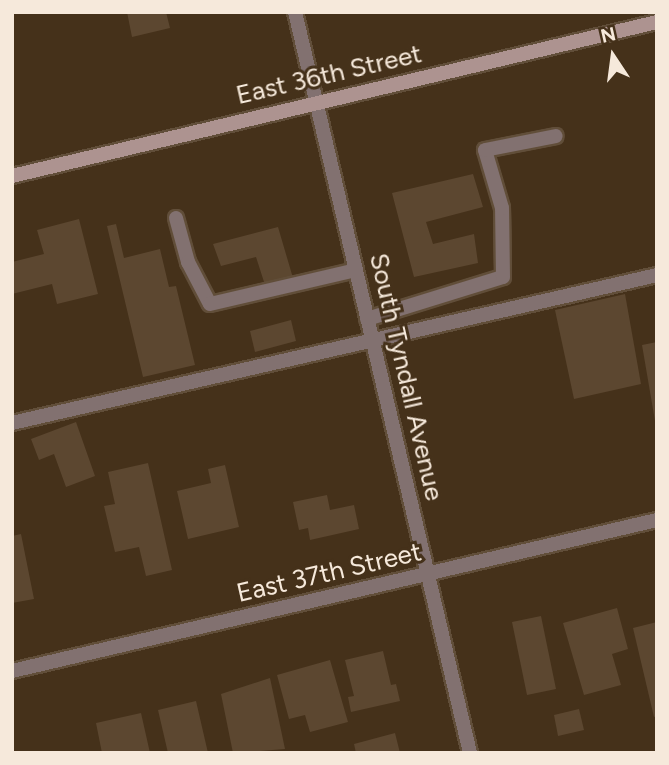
<!DOCTYPE html>
<style>
body{margin:0}
#map{position:relative;width:669px;height:765px;overflow:hidden;background:#45311a;font-family:Figtree,sans-serif}
div>[style]{position:absolute}
[style*='--x']{left:calc(var(--x)*1px);top:calc(var(--y)*1px);width:calc(var(--w)*1px);rotate:calc(var(--a)*1deg)}
.building>*{inset:0;background:#5c4730}
.roads{filter:drop-shadow(2px 0 #614e39) drop-shadow(-2px 0 #614e39) drop-shadow(0 2px #614e39) drop-shadow(0 -2px #614e39)}
.service>*{height:14px;margin:-7px;padding:0 7px;transform-origin:7px;border-radius:7px;background:#827170}
.minor>*{height:14px;margin:-7px;padding:0 7px;transform-origin:7px;border-radius:7px;background:#827170}
.secondary>*{height:14px;margin:-7px;padding:0 7px;transform-origin:7px;border-radius:7px;background:#ad9390}
span{translate:-50% -50%;white-space:nowrap;text-align:center;line-height:1.15;-webkit-text-stroke:6px #45311a;paint-order:stroke}
.street-label{font-size:26px;color:#f6e9db}
.frame{position:absolute;inset:0;border:14px solid #f6e9db;pointer-events:none}
.north{position:absolute;left:578px;top:21px;width:70px;height:70px;-webkit-text-stroke:5px #45311a;paint-order:stroke;rotate:347deg;font-size:19px;font-weight:700;line-height:28px;text-align:center;color:#f6e9db}
.north::after{content:'';display:block;margin:auto;width:24px;height:32px;background:#f6e9db;clip-path:polygon(50% 0,100% 100%,50% 72%,0 100%)}
</style>
<div id="map">
<div class="building">
<div style="clip-path:polygon(127px 12px,166px 12px,170px 28px,132px 37px)"></div>
<div style="clip-path:polygon(473px 174px,483px 207px,426px 222px,433px 244px,474px 234px,478px 263px,414px 277px,392px 193px)"></div>
<div style="clip-path:polygon(79px 219px,98px 294px,57px 304px,52px 284px,12px 294px,12px 262px,44px 254px,37px 230px)"></div>
<div style="clip-path:polygon(116px 224px,124px 258px,160px 249px,169px 287px,176px 286px,195px 365px,143px 377px,107px 226px)"></div>
<div style="clip-path:polygon(278px 227px,293px 278px,265px 285px,256px 257px,221px 266px,213px 244px)"></div>
<div style="clip-path:polygon(625px 294px,641px 384px,574px 399px,555px 310px)"></div>
<div style="clip-path:polygon(291px 320px,296px 341px,255px 352px,250px 331px)"></div>
<div style="clip-path:polygon(657px 342px,657px 420px,655px 421px,642px 345px)"></div>
<div style="clip-path:polygon(76px 422px,95px 476px,66px 487px,54px 454px,39px 460px,31px 439px)"></div>
<div style="clip-path:polygon(148px 463px,172px 570px,146px 576px,139px 547px,115px 552px,104px 506px,115px 504px,108px 472px)"></div>
<div style="clip-path:polygon(225px 465px,239px 527px,188px 539px,177px 491px,211px 483px,208px 469px)"></div>
<div style="clip-path:polygon(327px 495px,330px 510px,354px 505px,359px 529px,310px 540px,308px 528px,299px 530px,293px 502px)"></div>
<div style="clip-path:polygon(21px 534px,34px 599px,12px 603px,12px 536px)"></div>
<div style="clip-path:polygon(617px 608px,628px 649px,612px 654px,621px 685px,584px 695px,563px 623px)"></div>
<div style="clip-path:polygon(541px 616px,556px 689px,527px 695px,512px 622px)"></div>
<div style="clip-path:polygon(657px 622px,657px 716px,654px 717px,633px 628px)"></div>
<div style="clip-path:polygon(383px 651px,391px 685px,396px 684px,400px 701px,351px 712px,348px 697px,354px 696px,345px 660px)"></div>
<div style="clip-path:polygon(330px 660px,348px 722px,310px 732px,305px 715px,289px 719px,277px 675px)"></div>
<div style="clip-path:polygon(270px 678px,285px 749px,233px 753px,221px 694px)"></div>
<div style="clip-path:polygon(196px 701px,208px 753px,168px 753px,158px 710px)"></div>
<div style="clip-path:polygon(579px 709px,584px 730px,558px 736px,554px 715px)"></div>
<div style="clip-path:polygon(141px 713px,150px 753px,102px 753px,96px 723px)"></div>
<div style="clip-path:polygon(395px 733px,400px 753px,356px 753px,354px 744px)"></div>
</div>
<div class="roads">
<div class="service">
<div style="--x:176;--y:218;--w:46;--a:74.7"></div>
<div style="--x:188;--y:262;--w:47;--a:62.4"></div>
<div style="--x:210;--y:304;--w:150;--a:-13.1"></div>
<div style="--x:367;--y:319;--w:142;--a:-17.2"></div>
<div style="--x:503;--y:277;--w:69;--a:-90.8"></div>
<div style="--x:502;--y:208;--w:60;--a:-106.3"></div>
<div style="--x:485;--y:150;--w:72;--a:-11.2"></div>
<div style="--x:12;--y:423;--w:662;--a:-12.92"></div>
</div>
<div class="minor">
<div style="--x:295;--y:12;--w:761;--a:76.71"></div>
<div style="--x:12;--y:671;--w:662;--a:-13.18"></div>
</div>
<div class="secondary">
<div style="--x:12;--y:176;--w:663;--a:-13.43"></div>
</div>
</div>
<div class="street-label">
<span style="left:329px;top:75px;rotate:-13deg">East 36th Street</span>
<span style="left:406px;top:377px;rotate:77deg">South Tyndall Avenue</span>
<span style="left:329px;top:573px;rotate:-13deg">East 37th Street</span>
</div>
<div class="frame"></div>
<div class="north">N</div>
</div>
